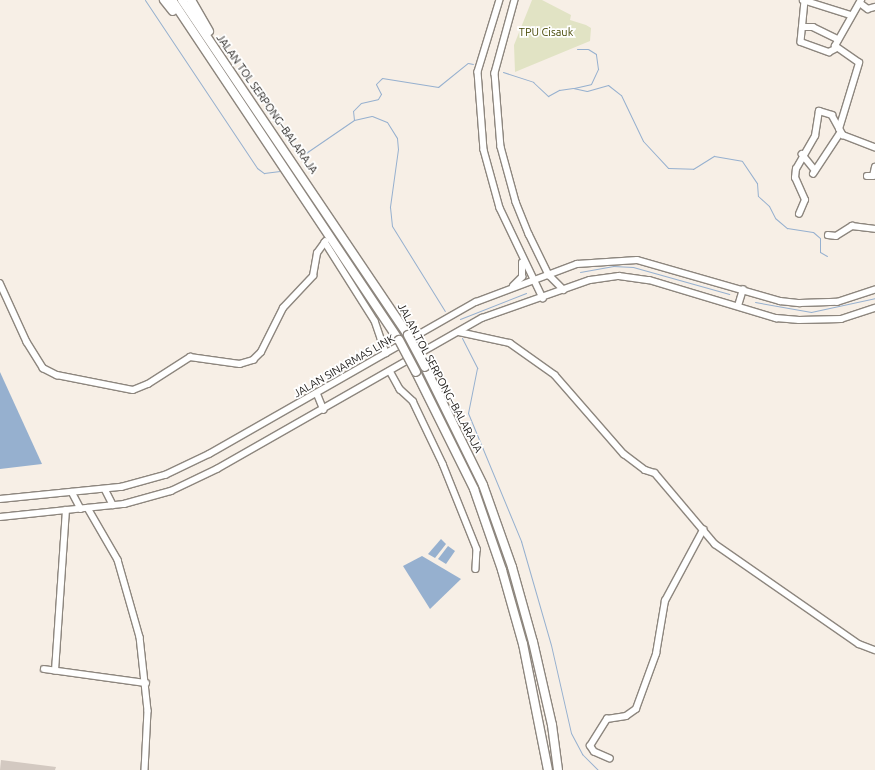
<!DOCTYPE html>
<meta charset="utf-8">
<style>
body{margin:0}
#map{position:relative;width:875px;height:770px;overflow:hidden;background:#f7efe6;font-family:Ubuntu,sans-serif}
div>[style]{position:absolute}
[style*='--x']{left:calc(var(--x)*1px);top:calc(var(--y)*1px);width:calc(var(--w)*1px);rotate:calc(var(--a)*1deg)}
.green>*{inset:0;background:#e1e3c4}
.water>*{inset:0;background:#96b0cf}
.stream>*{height:1px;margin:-0.5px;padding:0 0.5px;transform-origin:0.5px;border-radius:0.5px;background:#96b0cf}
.building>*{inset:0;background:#d3c9c1}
.roads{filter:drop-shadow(1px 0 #8d867e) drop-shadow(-1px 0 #8d867e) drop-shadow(0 1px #8d867e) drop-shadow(0 -1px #8d867e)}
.minor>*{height:5.5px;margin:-2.75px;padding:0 2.75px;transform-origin:2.75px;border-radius:2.75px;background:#fff}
.highway>*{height:8px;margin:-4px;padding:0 4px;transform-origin:4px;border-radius:4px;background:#fff}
.bridges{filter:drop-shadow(1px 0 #8d867e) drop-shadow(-1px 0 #8d867e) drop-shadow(0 1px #8d867e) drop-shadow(0 -1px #8d867e)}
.highway-bridge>*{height:8px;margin:-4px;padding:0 4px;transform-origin:4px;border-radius:4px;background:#fff}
span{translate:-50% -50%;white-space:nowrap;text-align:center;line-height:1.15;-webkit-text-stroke:3.5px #fff;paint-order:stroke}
.park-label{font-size:11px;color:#484a07}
.street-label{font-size:11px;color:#1d1a17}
</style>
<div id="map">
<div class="green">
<div style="clip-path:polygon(532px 0,542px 0,571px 15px,570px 20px,586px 25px,591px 28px,590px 41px,515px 72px,514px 45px)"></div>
</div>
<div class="water">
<div style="clip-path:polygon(0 372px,42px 464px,0 469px)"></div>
<div style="clip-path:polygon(441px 539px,446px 544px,435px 558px,428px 554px)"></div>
<div style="clip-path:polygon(448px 546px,455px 551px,446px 564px,438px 559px)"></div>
<div style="clip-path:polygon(422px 556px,461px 579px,430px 609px,403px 566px)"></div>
</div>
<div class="stream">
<div style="--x:145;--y:0;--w:202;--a:56.3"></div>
<div style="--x:257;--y:168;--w:9;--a:36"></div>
<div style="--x:264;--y:173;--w:16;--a:-7"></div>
<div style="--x:503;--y:72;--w:32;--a:18"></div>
<div style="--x:533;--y:82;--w:21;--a:43"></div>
<div style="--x:548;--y:96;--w:13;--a:-29"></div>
<div style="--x:559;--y:90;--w:14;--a:-8"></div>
<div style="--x:573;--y:88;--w:14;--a:12"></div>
<div style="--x:587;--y:91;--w:22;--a:-16"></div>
<div style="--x:608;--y:85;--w:16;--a:38"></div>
<div style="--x:621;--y:95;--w:51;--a:64.4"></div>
<div style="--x:643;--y:141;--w:37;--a:47"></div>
<div style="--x:668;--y:168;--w:25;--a:2"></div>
<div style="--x:693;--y:169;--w:25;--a:-32"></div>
<div style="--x:714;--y:156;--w:28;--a:10"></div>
<div style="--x:742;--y:161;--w:27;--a:56"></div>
<div style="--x:757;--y:183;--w:13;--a:86"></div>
<div style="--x:758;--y:196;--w:15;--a:42"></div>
<div style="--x:769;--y:206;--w:13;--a:63"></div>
<div style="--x:775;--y:218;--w:16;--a:40"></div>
<div style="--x:787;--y:228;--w:26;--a:9"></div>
<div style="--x:813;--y:232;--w:9;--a:41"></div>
<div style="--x:820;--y:238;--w:14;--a:90"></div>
<div style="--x:820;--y:252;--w:8;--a:30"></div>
<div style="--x:574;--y:88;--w:17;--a:-13"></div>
<div style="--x:591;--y:84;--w:17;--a:-65"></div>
<div style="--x:598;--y:69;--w:15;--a:-98"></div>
<div style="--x:596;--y:54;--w:9;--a:-148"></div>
<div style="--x:588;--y:49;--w:11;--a:180"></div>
<div style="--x:354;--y:120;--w:9;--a:-96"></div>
<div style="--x:353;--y:111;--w:11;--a:-45"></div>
<div style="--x:361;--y:103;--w:17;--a:-13"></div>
<div style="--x:378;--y:99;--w:6;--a:-59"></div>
<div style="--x:381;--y:94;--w:11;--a:-117"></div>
<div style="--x:376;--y:84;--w:8;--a:-45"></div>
<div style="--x:382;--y:78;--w:57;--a:9.1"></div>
<div style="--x:438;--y:87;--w:38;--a:-39"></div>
<div style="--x:468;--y:63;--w:5;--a:11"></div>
<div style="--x:300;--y:157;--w:65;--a:-34.4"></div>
<div style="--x:354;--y:120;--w:18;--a:-13"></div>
<div style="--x:372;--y:116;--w:16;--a:22"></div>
<div style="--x:387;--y:122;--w:19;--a:58"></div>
<div style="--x:397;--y:138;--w:11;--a:85"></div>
<div style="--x:398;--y:149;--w:59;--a:97.9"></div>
<div style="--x:390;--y:207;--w:19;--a:84"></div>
<div style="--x:392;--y:226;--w:100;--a:58.1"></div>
<div style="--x:580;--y:272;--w:34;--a:-10"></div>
<div style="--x:613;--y:266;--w:20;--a:3"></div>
<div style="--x:633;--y:267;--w:100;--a:15.7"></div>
<div style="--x:755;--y:302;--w:57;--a:10.1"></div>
<div style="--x:811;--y:312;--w:66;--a:-12.3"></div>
<div style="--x:460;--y:319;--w:71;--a:-21.5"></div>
<div style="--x:462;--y:338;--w:34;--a:63"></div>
<div style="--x:477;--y:368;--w:46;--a:101.3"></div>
<div style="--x:468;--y:413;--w:139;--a:67.5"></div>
<div style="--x:521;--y:541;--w:108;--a:73.9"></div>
<div style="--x:551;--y:645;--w:90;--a:77.2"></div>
<div style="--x:571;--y:733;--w:24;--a:62"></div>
<div style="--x:582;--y:754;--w:23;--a:45"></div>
</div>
<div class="building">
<div style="clip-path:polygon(1px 760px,56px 767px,55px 770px,0 770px)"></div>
</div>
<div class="roads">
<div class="minor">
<div style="--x:500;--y:0;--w:75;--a:107"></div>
<div style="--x:478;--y:72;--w:78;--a:85.6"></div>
<div style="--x:484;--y:150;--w:60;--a:74.6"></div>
<div style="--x:500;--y:208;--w:100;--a:64.5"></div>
<div style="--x:515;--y:0;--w:76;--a:105.3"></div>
<div style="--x:495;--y:73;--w:74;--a:85.4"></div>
<div style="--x:501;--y:147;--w:57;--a:74.7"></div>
<div style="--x:516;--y:202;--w:35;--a:68"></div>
<div style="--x:529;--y:234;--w:46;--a:64"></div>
<div style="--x:549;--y:275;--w:21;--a:45"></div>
<div style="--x:803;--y:0;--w:50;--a:17.4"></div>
<div style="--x:805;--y:1;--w:41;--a:95.6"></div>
<div style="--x:801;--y:42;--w:30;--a:20"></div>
<div style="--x:829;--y:52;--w:7;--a:-27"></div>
<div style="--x:860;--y:3;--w:10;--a:37"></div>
<div style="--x:868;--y:9;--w:7;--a:-16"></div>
<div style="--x:802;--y:27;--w:11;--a:0"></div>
<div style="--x:813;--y:27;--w:28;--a:26"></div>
<div style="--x:839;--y:129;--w:69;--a:-73.1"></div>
<div style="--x:859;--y:63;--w:29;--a:-145"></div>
<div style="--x:835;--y:46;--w:53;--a:-60.5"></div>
<div style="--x:802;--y:154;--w:21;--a:51"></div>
<div style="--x:813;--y:174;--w:49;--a:-56.6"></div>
<div style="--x:867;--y:176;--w:6;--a:0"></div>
<div style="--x:873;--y:176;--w:9;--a:-77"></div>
<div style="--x:799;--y:214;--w:15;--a:-67"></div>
<div style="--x:805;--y:200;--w:24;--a:-114"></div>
<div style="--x:795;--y:178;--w:9;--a:-84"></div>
<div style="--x:796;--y:169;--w:38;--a:-60"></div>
<div style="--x:815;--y:136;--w:25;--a:-81"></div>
<div style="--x:819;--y:111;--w:14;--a:17"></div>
<div style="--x:832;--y:115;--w:23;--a:61"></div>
<div style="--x:843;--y:135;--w:34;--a:21"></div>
<div style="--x:828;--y:235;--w:8;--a:7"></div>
<div style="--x:836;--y:236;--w:19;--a:-32"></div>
<div style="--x:852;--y:226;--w:23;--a:7"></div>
<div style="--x:0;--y:283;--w:65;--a:65.4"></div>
<div style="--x:27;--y:342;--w:31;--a:58"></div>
<div style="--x:43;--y:368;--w:16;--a:27"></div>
<div style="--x:57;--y:375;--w:77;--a:11.2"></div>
<div style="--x:133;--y:390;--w:16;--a:-22"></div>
<div style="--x:148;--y:384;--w:50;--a:-32.7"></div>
<div style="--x:190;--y:357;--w:50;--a:8"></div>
<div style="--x:240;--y:364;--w:14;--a:-17"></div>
<div style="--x:253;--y:360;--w:11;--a:-45"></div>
<div style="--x:261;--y:352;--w:49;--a:-63.4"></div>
<div style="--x:283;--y:308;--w:44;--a:-46.8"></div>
<div style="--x:313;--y:276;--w:23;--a:-80"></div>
<div style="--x:317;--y:253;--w:14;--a:-54"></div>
<div style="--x:325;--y:242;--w:93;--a:57.7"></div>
<div style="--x:375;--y:321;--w:34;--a:71"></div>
<div style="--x:513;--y:286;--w:13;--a:-45"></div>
<div style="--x:522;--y:277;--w:14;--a:-90"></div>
<div style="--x:738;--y:306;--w:17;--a:-73"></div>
<div style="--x:459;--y:332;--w:52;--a:12.2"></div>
<div style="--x:510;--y:343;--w:55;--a:35.4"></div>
<div style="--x:555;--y:375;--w:105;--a:48.9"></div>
<div style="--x:624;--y:454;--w:26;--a:37"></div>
<div style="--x:645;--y:470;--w:10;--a:17"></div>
<div style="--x:655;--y:473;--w:93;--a:49.8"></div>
<div style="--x:715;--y:544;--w:175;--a:34.8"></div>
<div style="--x:859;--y:644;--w:17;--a:21"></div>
<div style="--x:390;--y:371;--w:21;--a:61"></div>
<div style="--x:400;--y:389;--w:18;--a:43"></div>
<div style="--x:413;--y:401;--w:70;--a:64.5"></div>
<div style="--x:443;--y:464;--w:92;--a:68.2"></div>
<div style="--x:477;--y:549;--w:20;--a:93"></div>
<div style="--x:317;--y:393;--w:18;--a:68"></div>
<div style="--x:105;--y:489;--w:18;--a:63"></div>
<div style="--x:72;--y:492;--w:19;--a:62"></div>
<div style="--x:0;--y:499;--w:122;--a:-5.7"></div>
<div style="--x:121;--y:487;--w:46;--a:-15.3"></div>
<div style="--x:165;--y:475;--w:49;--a:-25.5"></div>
<div style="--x:209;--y:454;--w:307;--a:-29.7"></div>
<div style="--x:476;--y:302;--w:108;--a:-20.6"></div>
<div style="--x:577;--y:264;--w:60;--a:-3.8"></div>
<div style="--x:637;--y:260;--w:149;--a:16"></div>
<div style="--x:780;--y:301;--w:20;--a:6"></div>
<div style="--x:800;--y:303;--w:37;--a:-2"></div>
<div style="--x:837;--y:302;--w:40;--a:-18"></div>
<div style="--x:88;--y:508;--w:60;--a:60"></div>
<div style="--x:118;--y:560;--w:80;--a:74.1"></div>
<div style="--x:140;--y:637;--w:74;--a:83.8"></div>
<div style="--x:148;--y:711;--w:59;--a:92.9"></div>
<div style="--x:0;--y:517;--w:125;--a:-6"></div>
<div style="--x:124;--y:504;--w:49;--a:-15.5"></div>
<div style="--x:171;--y:491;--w:51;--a:-25.6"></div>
<div style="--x:217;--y:469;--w:305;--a:-29.7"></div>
<div style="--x:482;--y:318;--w:114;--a:-19.4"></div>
<div style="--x:590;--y:280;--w:29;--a:-8"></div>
<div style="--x:619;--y:276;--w:30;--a:8"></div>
<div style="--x:649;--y:280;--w:133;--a:16.7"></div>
<div style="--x:776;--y:318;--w:23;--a:5"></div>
<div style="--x:799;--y:320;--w:42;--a:-1.4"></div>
<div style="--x:841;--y:319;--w:36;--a:-18"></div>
<div style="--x:44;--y:669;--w:103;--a:7.8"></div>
<div style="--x:55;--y:671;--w:161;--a:-86.1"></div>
<div style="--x:610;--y:759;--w:17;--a:-156"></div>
<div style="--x:594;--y:752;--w:7;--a:-124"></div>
<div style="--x:590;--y:746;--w:32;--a:-58"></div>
<div style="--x:607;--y:719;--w:19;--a:-9"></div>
<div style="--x:626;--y:716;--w:12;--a:-35"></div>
<div style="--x:636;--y:709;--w:59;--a:-70"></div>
<div style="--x:656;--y:654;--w:54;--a:-80.4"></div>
<div style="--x:665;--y:601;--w:81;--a:-61.8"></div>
</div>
<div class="highway">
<div style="--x:164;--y:0;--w:14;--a:51"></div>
<div style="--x:172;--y:0;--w:409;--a:56.3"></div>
<div style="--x:182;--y:0;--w:404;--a:56"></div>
<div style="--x:191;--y:0;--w:36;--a:60"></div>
<div style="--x:425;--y:367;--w:131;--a:63.8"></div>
<div style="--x:483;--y:485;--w:87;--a:70.5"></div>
<div style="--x:512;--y:567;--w:78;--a:74.4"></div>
<div style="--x:533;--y:642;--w:85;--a:77.1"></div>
<div style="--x:552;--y:725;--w:45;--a:82.4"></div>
<div style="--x:416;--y:372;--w:131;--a:63.6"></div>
<div style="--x:474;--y:489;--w:86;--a:70.9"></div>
<div style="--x:502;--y:570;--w:77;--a:74.2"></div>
<div style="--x:523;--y:644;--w:128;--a:78.8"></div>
</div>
</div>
<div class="bridges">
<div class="highway-bridge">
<div style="--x:408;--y:335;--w:36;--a:62"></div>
<div style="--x:399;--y:340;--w:36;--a:62"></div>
</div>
</div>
<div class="park-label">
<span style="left:546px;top:32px">TPU Cisauk</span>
</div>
<div class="street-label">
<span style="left:267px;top:104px;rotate:55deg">JALAN TOL SERPONG–BALARAJA</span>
<span style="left:344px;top:366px;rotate:-30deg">JALAN SINARMAS LINK</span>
<span style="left:440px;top:378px;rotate:62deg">JALAN TOL SERPONG–BALARAJA</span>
</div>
</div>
